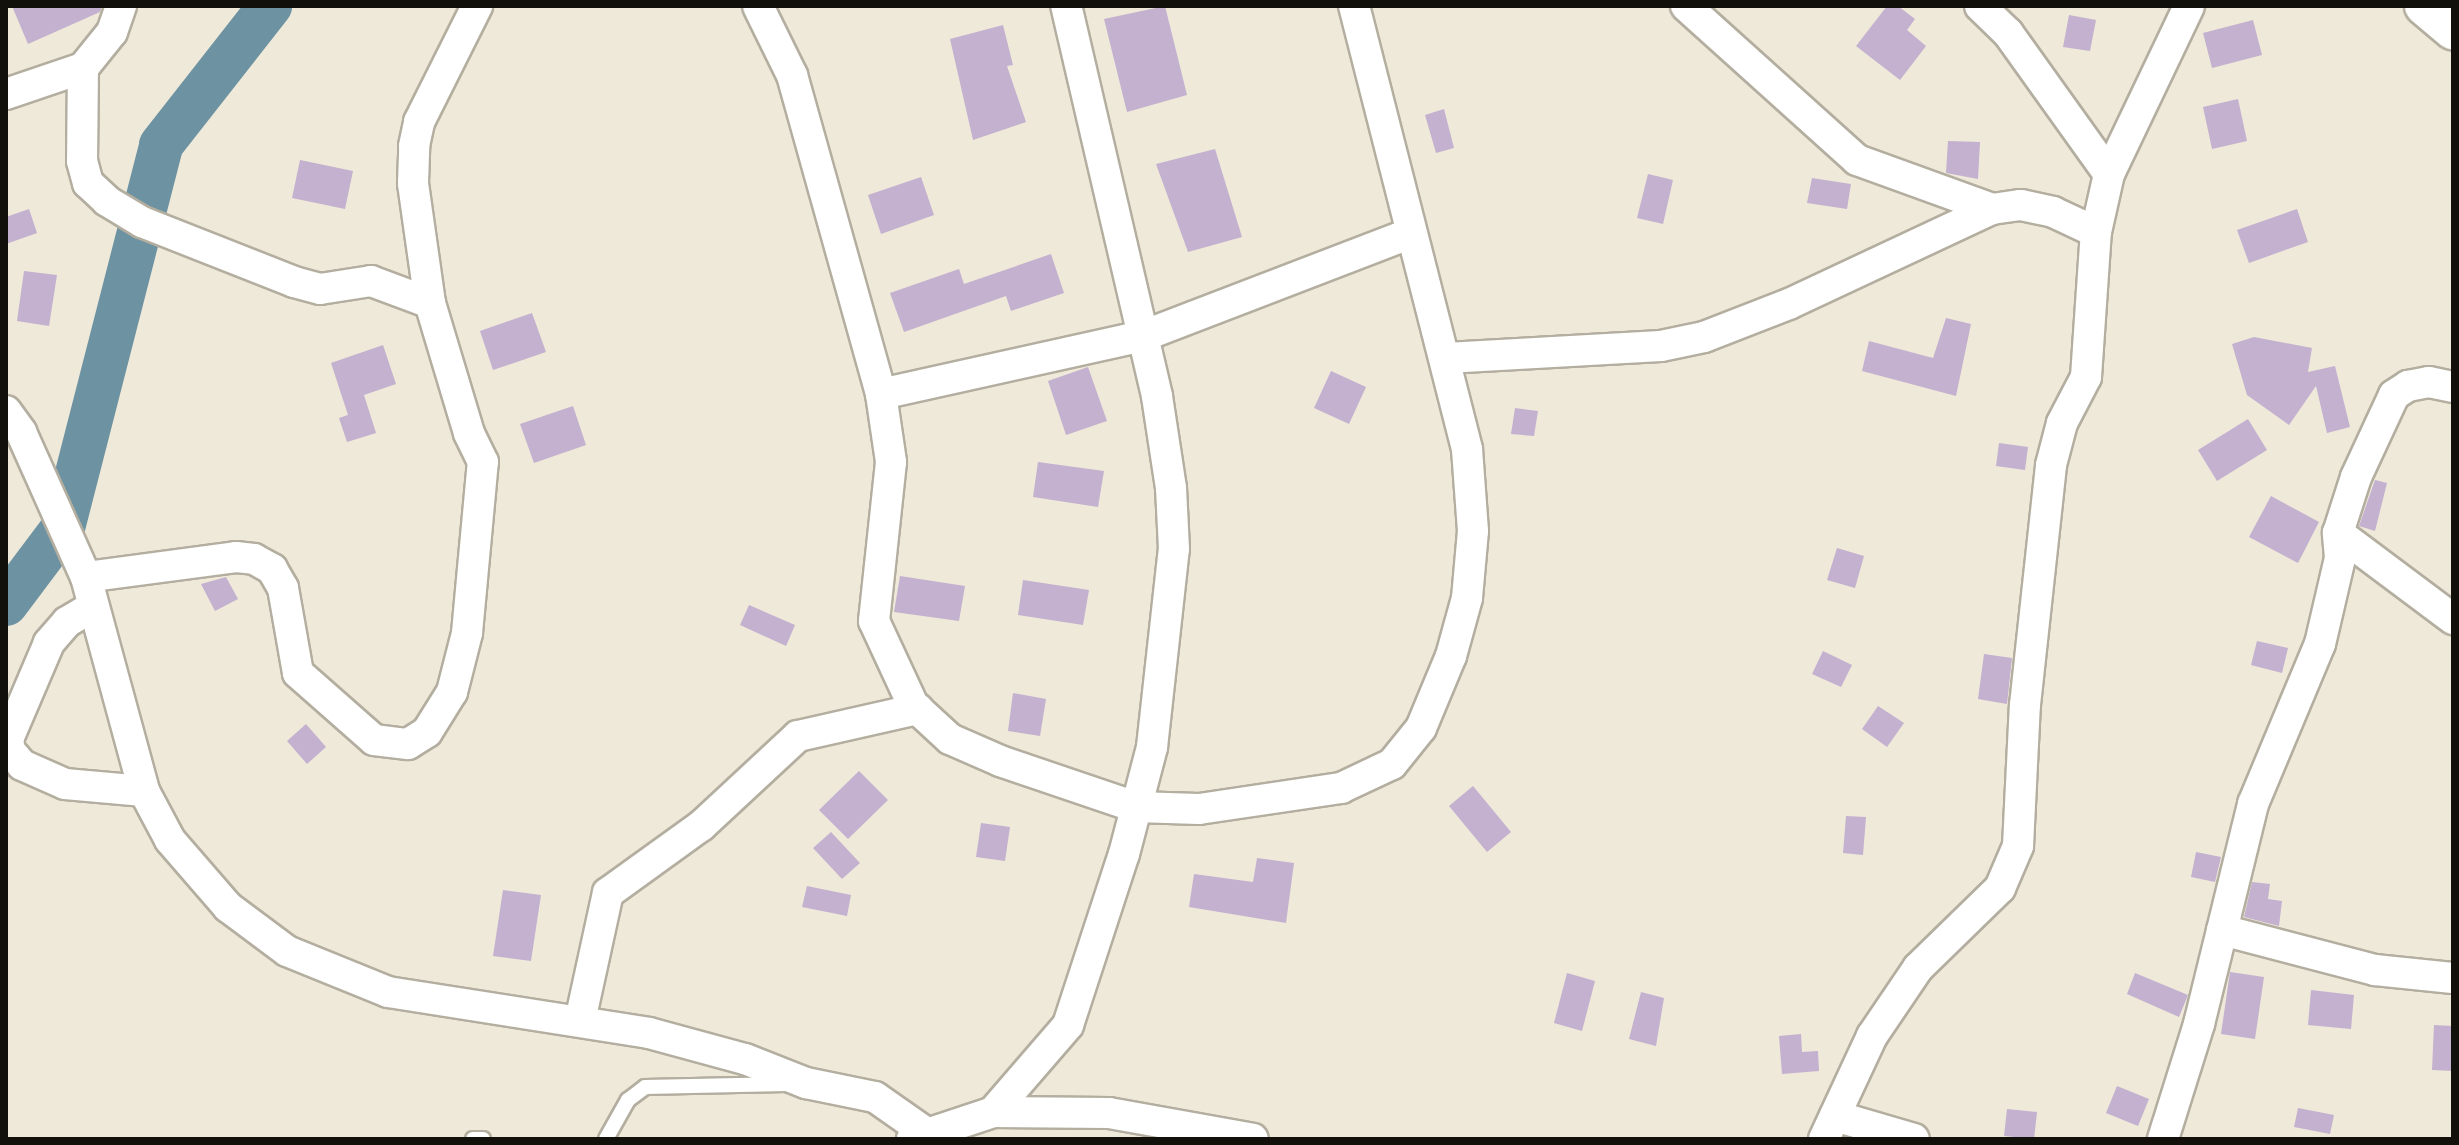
<!DOCTYPE html>
<style>
body{margin:0}
#map{position:relative;width:2459px;height:1145px;overflow:hidden;background:#efe9da;font-family:"Space Grotesk",sans-serif}
div>[style]{position:absolute}
[style*='--x']{left:calc(var(--x)*1px);top:calc(var(--y)*1px);width:calc(var(--w)*1px);rotate:calc(var(--a)*1deg)}
.river>*{height:44px;margin:-22px;padding:0 22px;transform-origin:22px;border-radius:22px;background:#6d92a1}
.building>*{inset:0;background:#c3b1cf}
.roads{filter:drop-shadow(2px 0 #b3ae9f) drop-shadow(-2px 0 #b3ae9f) drop-shadow(0 2px #b3ae9f) drop-shadow(0 -2px #b3ae9f)}
.service>*{height:14px;margin:-7px;padding:0 7px;transform-origin:7px;border-radius:7px;background:#fff}
.minor>*{height:30px;margin:-15px;padding:0 15px;transform-origin:15px;border-radius:15px;background:#fff}
.tertiary>*{height:38px;margin:-19px;padding:0 19px;transform-origin:19px;border-radius:19px;background:#fff}
span{translate:-50% -50%;white-space:nowrap;text-align:center;line-height:1.15;-webkit-text-stroke:6px #fff;paint-order:stroke}
.frame{position:absolute;inset:0;border:8px solid #12100b;pointer-events:none}
</style>
<div id="map">
<div class="river">
<div style="--x:6;--y:604;--w:95;--a:-53.1"></div>
<div style="--x:63;--y:528;--w:395;--a:-75.6"></div>
<div style="--x:161;--y:145;--w:177;--a:-51.9"></div>
</div>
<div class="building">
<div style="clip-path:polygon(12px 6px,102px 6px,100px 12px,28px 44px)"></div>
<div style="clip-path:polygon(1165px 6px,1187px 95px,1127px 112px,1104px 19px)"></div>
<div style="clip-path:polygon(1887px 6px,1898px 6px,1915px 19px,1907px 30px,1926px 46px,1900px 80px,1856px 46px)"></div>
<div style="clip-path:polygon(2069px 15px,2096px 20px,2090px 51px,2063px 47px)"></div>
<div style="clip-path:polygon(2253px 20px,2262px 55px,2212px 68px,2203px 33px)"></div>
<div style="clip-path:polygon(1003px 25px,1013px 65px,1007px 66px,1026px 122px,973px 140px,950px 39px)"></div>
<div style="clip-path:polygon(2238px 99px,2247px 141px,2212px 149px,2203px 107px)"></div>
<div style="clip-path:polygon(1444px 109px,1454px 148px,1436px 153px,1425px 115px)"></div>
<div style="clip-path:polygon(1948px 141px,1980px 142px,1978px 179px,1946px 173px)"></div>
<div style="clip-path:polygon(1215px 149px,1242px 237px,1188px 252px,1156px 164px)"></div>
<div style="clip-path:polygon(300px 160px,353px 171px,345px 209px,292px 198px)"></div>
<div style="clip-path:polygon(1648px 174px,1673px 180px,1663px 224px,1637px 218px)"></div>
<div style="clip-path:polygon(921px 177px,934px 215px,881px 234px,868px 195px)"></div>
<div style="clip-path:polygon(1812px 178px,1851px 184px,1847px 209px,1807px 203px)"></div>
<div style="clip-path:polygon(29px 209px,37px 233px,6px 244px,6px 217px)"></div>
<div style="clip-path:polygon(2297px 209px,2308px 242px,2249px 263px,2237px 230px)"></div>
<div style="clip-path:polygon(1051px 254px,1064px 293px,1011px 311px,1006px 296px,904px 332px,890px 293px,959px 269px,964px 284px)"></div>
<div style="clip-path:polygon(24px 271px,57px 275px,49px 326px,17px 321px)"></div>
<div style="clip-path:polygon(532px 313px,546px 352px,493px 370px,480px 331px)"></div>
<div style="clip-path:polygon(1946px 318px,1971px 324px,1956px 396px,1862px 371px,1869px 341px,1933px 358px)"></div>
<div style="clip-path:polygon(2254px 337px,2312px 348px,2308px 372px,2335px 366px,2350px 427px,2327px 433px,2316px 386px,2289px 425px,2247px 395px,2232px 344px)"></div>
<div style="clip-path:polygon(383px 345px,396px 384px,364px 395px,376px 433px,347px 442px,339px 418px,348px 415px,331px 363px)"></div>
<div style="clip-path:polygon(1088px 367px,1107px 421px,1066px 435px,1048px 381px)"></div>
<div style="clip-path:polygon(1331px 371px,1366px 387px,1349px 424px,1314px 408px)"></div>
<div style="clip-path:polygon(573px 406px,586px 445px,534px 463px,520px 424px)"></div>
<div style="clip-path:polygon(1515px 408px,1538px 411px,1534px 436px,1511px 434px)"></div>
<div style="clip-path:polygon(2248px 419px,2267px 450px,2217px 481px,2198px 450px)"></div>
<div style="clip-path:polygon(1999px 443px,2028px 447px,2025px 470px,1996px 466px)"></div>
<div style="clip-path:polygon(1038px 462px,1104px 471px,1098px 507px,1033px 497px)"></div>
<div style="clip-path:polygon(2375px 480px,2387px 483px,2375px 531px,2359px 526px)"></div>
<div style="clip-path:polygon(2271px 496px,2319px 522px,2298px 563px,2249px 537px)"></div>
<div style="clip-path:polygon(1837px 548px,1864px 556px,1855px 588px,1827px 580px)"></div>
<div style="clip-path:polygon(900px 576px,965px 586px,959px 621px,894px 612px)"></div>
<div style="clip-path:polygon(226px 577px,238px 599px,215px 611px,201px 584px)"></div>
<div style="clip-path:polygon(1023px 580px,1089px 590px,1083px 625px,1018px 615px)"></div>
<div style="clip-path:polygon(749px 605px,795px 625px,786px 646px,740px 625px)"></div>
<div style="clip-path:polygon(2257px 641px,2288px 648px,2282px 673px,2251px 665px)"></div>
<div style="clip-path:polygon(1823px 651px,1852px 665px,1841px 687px,1812px 674px)"></div>
<div style="clip-path:polygon(1984px 654px,2012px 658px,2007px 704px,1978px 699px)"></div>
<div style="clip-path:polygon(1013px 693px,1046px 699px,1040px 736px,1008px 731px)"></div>
<div style="clip-path:polygon(1878px 706px,1904px 723px,1887px 747px,1862px 729px)"></div>
<div style="clip-path:polygon(306px 724px,326px 747px,307px 764px,287px 741px)"></div>
<div style="clip-path:polygon(859px 771px,888px 800px,848px 839px,819px 810px)"></div>
<div style="clip-path:polygon(1473px 786px,1511px 832px,1487px 852px,1449px 806px)"></div>
<div style="clip-path:polygon(1846px 816px,1866px 817px,1863px 855px,1843px 853px)"></div>
<div style="clip-path:polygon(981px 823px,1010px 827px,1005px 861px,976px 857px)"></div>
<div style="clip-path:polygon(831px 832px,860px 863px,842px 879px,813px 848px)"></div>
<div style="clip-path:polygon(2196px 852px,2221px 857px,2215px 882px,2191px 877px)"></div>
<div style="clip-path:polygon(1257px 858px,1294px 863px,1286px 923px,1189px 907px,1194px 874px,1253px 882px)"></div>
<div style="clip-path:polygon(2252px 882px,2270px 884px,2268px 899px,2282px 901px,2279px 926px,2244px 917px)"></div>
<div style="clip-path:polygon(807px 886px,851px 895px,847px 916px,802px 907px)"></div>
<div style="clip-path:polygon(503px 890px,541px 895px,531px 961px,493px 956px)"></div>
<div style="clip-path:polygon(2230px 972px,2264px 977px,2255px 1039px,2221px 1034px)"></div>
<div style="clip-path:polygon(1567px 973px,1595px 981px,1582px 1031px,1554px 1023px)"></div>
<div style="clip-path:polygon(2135px 973px,2188px 995px,2179px 1017px,2127px 994px)"></div>
<div style="clip-path:polygon(2311px 990px,2354px 995px,2351px 1029px,2308px 1025px)"></div>
<div style="clip-path:polygon(1641px 992px,1664px 998px,1656px 1046px,1629px 1039px)"></div>
<div style="clip-path:polygon(2434px 1025px,2453px 1026px,2453px 1071px,2432px 1070px)"></div>
<div style="clip-path:polygon(1801px 1034px,1802px 1052px,1818px 1051px,1819px 1071px,1782px 1074px,1779px 1036px)"></div>
<div style="clip-path:polygon(2117px 1086px,2149px 1099px,2138px 1126px,2106px 1113px)"></div>
<div style="clip-path:polygon(2298px 1108px,2334px 1115px,2330px 1134px,2294px 1127px)"></div>
<div style="clip-path:polygon(2007px 1109px,2037px 1112px,2034px 1139px,2004px 1136px)"></div>
</div>
<div class="roads">
<div class="service">
<div style="--x:473;--y:1139;--w:10;--a:0"></div>
<div style="--x:606;--y:1139;--w:45;--a:-60.6"></div>
<div style="--x:628;--y:1100;--w:21;--a:-37"></div>
<div style="--x:645;--y:1087;--w:141;--a:-1.2"></div>
</div>
<div class="minor">
<div style="--x:758;--y:6;--w:77;--a:63.8"></div>
<div style="--x:792;--y:75;--w:331;--a:74.4"></div>
<div style="--x:881;--y:394;--w:69;--a:81.6"></div>
<div style="--x:891;--y:462;--w:160;--a:96.1"></div>
<div style="--x:874;--y:621;--w:93;--a:65.1"></div>
<div style="--x:913;--y:705;--w:50;--a:42.6"></div>
<div style="--x:950;--y:739;--w:55;--a:23.7"></div>
<div style="--x:1000;--y:761;--w:144;--a:18.7"></div>
<div style="--x:1136;--y:807;--w:63;--a:1.8"></div>
<div style="--x:1199;--y:809;--w:144;--a:-8.4"></div>
<div style="--x:1341;--y:788;--w:56;--a:-25.2"></div>
<div style="--x:1392;--y:764;--w:46;--a:-51.1"></div>
<div style="--x:1421;--y:728;--w:78;--a:-67.4"></div>
<div style="--x:1451;--y:656;--w:60;--a:-74.6"></div>
<div style="--x:1467;--y:598;--w:67;--a:-84.9"></div>
<div style="--x:1473;--y:531;--w:82;--a:-94.2"></div>
<div style="--x:1467;--y:449;--w:457;--a:-104.3"></div>
<div style="--x:1686;--y:6;--w:230;--a:42"></div>
<div style="--x:1857;--y:160;--w:144;--a:19.9"></div>
<div style="--x:1980;--y:6;--w:39;--a:44"></div>
<div style="--x:2008;--y:33;--w:173;--a:54.4"></div>
<div style="--x:83;--y:68;--w:93;--a:90.6"></div>
<div style="--x:82;--y:161;--w:23;--a:75"></div>
<div style="--x:88;--y:183;--w:26;--a:43"></div>
<div style="--x:107;--y:201;--w:41;--a:31"></div>
<div style="--x:142;--y:222;--w:163;--a:21.5"></div>
<div style="--x:294;--y:282;--w:27;--a:15"></div>
<div style="--x:320;--y:289;--w:52;--a:-8.9"></div>
<div style="--x:371;--y:281;--w:63;--a:20.4"></div>
<div style="--x:6;--y:94;--w:81;--a:-18.7"></div>
<div style="--x:83;--y:68;--w:46;--a:-51.1"></div>
<div style="--x:112;--y:32;--w:28;--a:-71"></div>
<div style="--x:1446;--y:358;--w:215;--a:-3.2"></div>
<div style="--x:1661;--y:346;--w:44;--a:-11.8"></div>
<div style="--x:1704;--y:337;--w:91;--a:-21.2"></div>
<div style="--x:1789;--y:304;--w:224;--a:-25.1"></div>
<div style="--x:1992;--y:209;--w:29;--a:-8"></div>
<div style="--x:2021;--y:205;--w:33;--a:12"></div>
<div style="--x:2053;--y:212;--w:47;--a:24.9"></div>
<div style="--x:881;--y:394;--w:268;--a:-12.5"></div>
<div style="--x:1143;--y:336;--w:287;--a:-21"></div>
<div style="--x:6;--y:411;--w:26;--a:54"></div>
<div style="--x:21;--y:432;--w:159;--a:65.9"></div>
<div style="--x:86;--y:577;--w:222;--a:74.8"></div>
<div style="--x:144;--y:791;--w:55;--a:62"></div>
<div style="--x:170;--y:840;--w:89;--a:49.1"></div>
<div style="--x:228;--y:907;--w:74;--a:36.7"></div>
<div style="--x:287;--y:951;--w:109;--a:22.1"></div>
<div style="--x:388;--y:992;--w:264;--a:8.9"></div>
<div style="--x:649;--y:1033;--w:99;--a:15.2"></div>
<div style="--x:745;--y:1059;--w:66;--a:21.5"></div>
<div style="--x:806;--y:1083;--w:70;--a:11.5"></div>
<div style="--x:875;--y:1097;--w:61;--a:35"></div>
<div style="--x:2338;--y:533;--w:144;--a:36.8"></div>
<div style="--x:86;--y:577;--w:151;--a:-7.6"></div>
<div style="--x:236;--y:557;--w:18;--a:6"></div>
<div style="--x:254;--y:559;--w:21;--a:29"></div>
<div style="--x:272;--y:569;--w:22;--a:60"></div>
<div style="--x:283;--y:588;--w:86;--a:80"></div>
<div style="--x:298;--y:673;--w:101;--a:41.4"></div>
<div style="--x:374;--y:740;--w:34;--a:7"></div>
<div style="--x:408;--y:744;--w:22;--a:-32"></div>
<div style="--x:427;--y:732;--w:47;--a:-58"></div>
<div style="--x:452;--y:692;--w:61;--a:-75.7"></div>
<div style="--x:467;--y:633;--w:172;--a:-84.7"></div>
<div style="--x:483;--y:462;--w:32;--a:-116"></div>
<div style="--x:469;--y:433;--w:136;--a:-106.7"></div>
<div style="--x:430;--y:303;--w:121;--a:-98.1"></div>
<div style="--x:413;--y:183;--w:37;--a:-88"></div>
<div style="--x:414;--y:146;--w:25;--a:-78"></div>
<div style="--x:419;--y:122;--w:130;--a:-63.4"></div>
<div style="--x:92;--y:607;--w:29;--a:149"></div>
<div style="--x:67;--y:622;--w:28;--a:131"></div>
<div style="--x:49;--y:643;--w:104;--a:113.1"></div>
<div style="--x:8;--y:739;--w:12;--a:81"></div>
<div style="--x:10;--y:751;--w:18;--a:49"></div>
<div style="--x:22;--y:765;--w:47;--a:23.8"></div>
<div style="--x:65;--y:784;--w:79;--a:5.1"></div>
<div style="--x:2222;--y:930;--w:158;--a:14.7"></div>
<div style="--x:2375;--y:970;--w:78;--a:5.9"></div>
<div style="--x:580;--y:1021;--w:131;--a:-77.7"></div>
<div style="--x:608;--y:893;--w:115;--a:-35.8"></div>
<div style="--x:701;--y:826;--w:132;--a:-42.9"></div>
<div style="--x:798;--y:736;--w:123;--a:-12.7"></div>
<div style="--x:993;--y:1112;--w:116;--a:0.5"></div>
<div style="--x:1109;--y:1113;--w:146;--a:10.2"></div>
<div style="--x:1835;--y:1116;--w:82;--a:16.2"></div>
<div style="--x:912;--y:1139;--w:85;--a:-18.4"></div>
<div style="--x:993;--y:1112;--w:115;--a:-49.2"></div>
<div style="--x:1068;--y:1025;--w:180;--a:-71.9"></div>
<div style="--x:1124;--y:854;--w:111;--a:-75.3"></div>
<div style="--x:1152;--y:747;--w:199;--a:-83.7"></div>
<div style="--x:1174;--y:549;--w:61;--a:-92.8"></div>
<div style="--x:1171;--y:488;--w:93;--a:-98.7"></div>
<div style="--x:1157;--y:396;--w:400;--a:-103.1"></div>
<div style="--x:1824;--y:1139;--w:114;--a:-65"></div>
<div style="--x:1872;--y:1036;--w:82;--a:-55.9"></div>
<div style="--x:1918;--y:968;--w:115;--a:-44.3"></div>
<div style="--x:2000;--y:888;--w:46;--a:-66.8"></div>
<div style="--x:2018;--y:846;--w:141;--a:-87.2"></div>
<div style="--x:2025;--y:705;--w:241;--a:-83.8"></div>
<div style="--x:2051;--y:465;--w:43;--a:-75.3"></div>
<div style="--x:2062;--y:423;--w:52;--a:-62.4"></div>
<div style="--x:2086;--y:377;--w:145;--a:-86.1"></div>
<div style="--x:2096;--y:232;--w:59;--a:-77.4"></div>
<div style="--x:2109;--y:174;--w:186;--a:-64.5"></div>
<div style="--x:2163;--y:1139;--w:121;--a:-72.6"></div>
<div style="--x:2199;--y:1024;--w:227;--a:-76.2"></div>
<div style="--x:2253;--y:804;--w:173;--a:-67.3"></div>
<div style="--x:2320;--y:644;--w:88;--a:-76.9"></div>
<div style="--x:2340;--y:558;--w:25;--a:-95"></div>
<div style="--x:2338;--y:533;--w:59;--a:-72.2"></div>
<div style="--x:2356;--y:477;--w:90;--a:-65.1"></div>
<div style="--x:2394;--y:395;--w:17;--a:-33"></div>
<div style="--x:2408;--y:386;--w:21;--a:-11"></div>
<div style="--x:2429;--y:382;--w:25;--a:12"></div>
</div>
<div class="tertiary">
<div style="--x:2424;--y:6;--w:38;--a:40"></div>
</div>
</div>
<div class="frame"></div>
</div>
